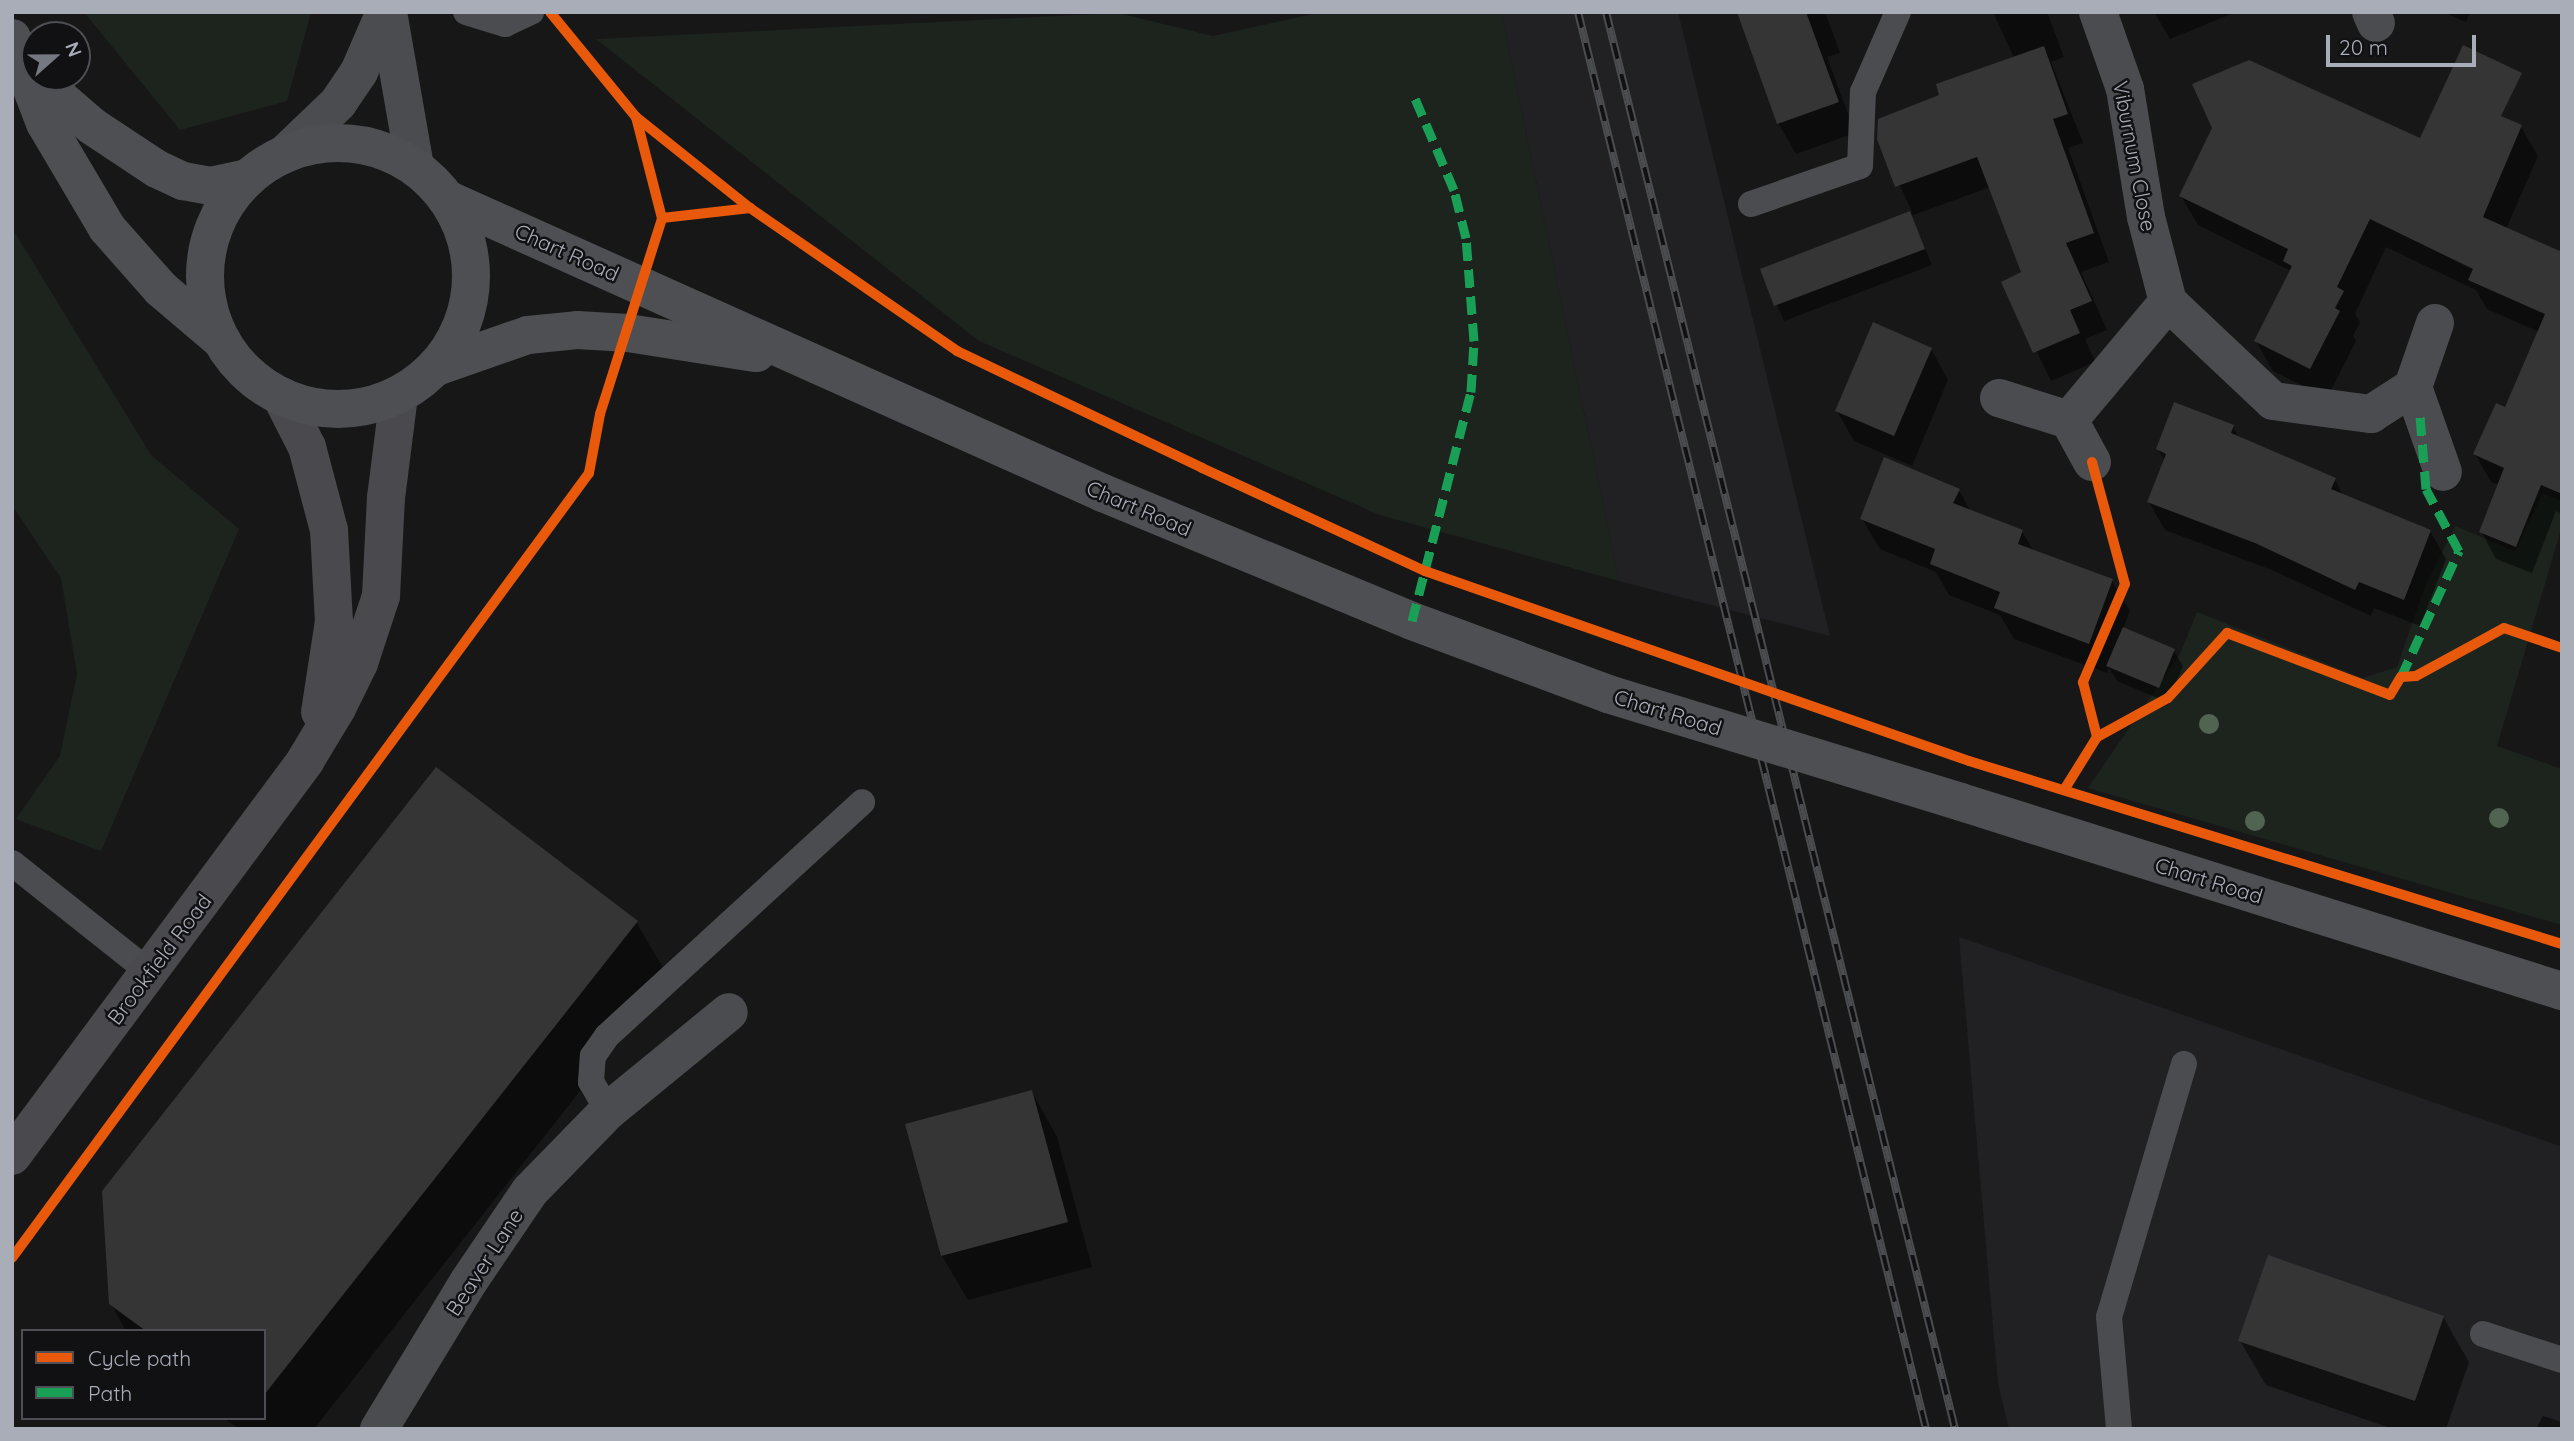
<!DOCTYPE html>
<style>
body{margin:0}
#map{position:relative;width:2574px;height:1441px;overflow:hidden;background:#171717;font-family:Quicksand,sans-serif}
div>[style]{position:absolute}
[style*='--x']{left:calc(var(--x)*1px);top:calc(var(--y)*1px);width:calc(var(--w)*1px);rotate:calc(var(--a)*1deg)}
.built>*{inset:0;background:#212123}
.green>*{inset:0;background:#1d241e}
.shadow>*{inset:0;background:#0007}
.building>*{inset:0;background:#353536}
.service>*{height:26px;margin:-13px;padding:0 13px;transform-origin:13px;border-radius:13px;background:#4b4c50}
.minor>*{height:38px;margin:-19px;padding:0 19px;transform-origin:19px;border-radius:19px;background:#4b4c50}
.tertiary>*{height:38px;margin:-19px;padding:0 19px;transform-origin:19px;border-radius:19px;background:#4b4c50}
.secondary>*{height:38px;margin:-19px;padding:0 19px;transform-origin:19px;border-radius:19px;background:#4a4a4e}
.primary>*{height:38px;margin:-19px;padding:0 19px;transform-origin:19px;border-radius:19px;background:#4d4f52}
.primary>.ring{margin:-19px;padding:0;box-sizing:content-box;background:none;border:38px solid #4d4f52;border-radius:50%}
.rail>*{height:8px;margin-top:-4px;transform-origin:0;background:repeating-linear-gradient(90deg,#111113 0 16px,#4b4c4f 0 32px);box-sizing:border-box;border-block:2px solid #4b4c4f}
.primary-bridge>*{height:38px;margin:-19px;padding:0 19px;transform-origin:19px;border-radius:19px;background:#4d4f52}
.quiet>*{height:9px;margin-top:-4.5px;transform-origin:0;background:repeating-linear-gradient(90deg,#1a9f57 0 18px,transparent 0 27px)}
.cycleway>*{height:10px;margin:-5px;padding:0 5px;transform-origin:5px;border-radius:5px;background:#e8590c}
.trees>*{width:20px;height:20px;margin:-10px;border-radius:50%;background:#506451}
span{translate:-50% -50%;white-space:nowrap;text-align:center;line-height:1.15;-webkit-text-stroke:5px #111113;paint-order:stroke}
.street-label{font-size:21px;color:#a8adb8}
.frame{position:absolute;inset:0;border:14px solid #a8adb8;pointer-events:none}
.legend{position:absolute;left:21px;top:1329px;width:245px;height:91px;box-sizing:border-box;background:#111113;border:2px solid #4d4f55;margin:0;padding:9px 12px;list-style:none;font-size:21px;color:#a8adb8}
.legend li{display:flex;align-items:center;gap:14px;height:35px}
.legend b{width:35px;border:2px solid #4d4f55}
.north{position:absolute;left:21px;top:21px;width:70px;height:70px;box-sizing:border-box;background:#111113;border:2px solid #4d4f55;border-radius:50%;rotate:69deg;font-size:19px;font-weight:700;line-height:28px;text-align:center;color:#a8adb8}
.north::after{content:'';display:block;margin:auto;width:24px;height:32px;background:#757880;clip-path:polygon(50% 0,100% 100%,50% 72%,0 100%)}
.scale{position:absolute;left:2326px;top:35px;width:150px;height:32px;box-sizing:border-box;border:4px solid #a8adb8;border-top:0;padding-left:9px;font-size:21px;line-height:24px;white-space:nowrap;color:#a8adb8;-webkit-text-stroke:5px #111113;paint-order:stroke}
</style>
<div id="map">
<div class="built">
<div style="clip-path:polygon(1501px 12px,1678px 12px,1830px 636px,1619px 581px)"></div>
<div style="clip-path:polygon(1959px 937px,2562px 1147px,2562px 1429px,2009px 1429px,1998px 1383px)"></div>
</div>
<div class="green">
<div style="clip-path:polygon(84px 12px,311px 12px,287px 101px,180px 130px)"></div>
<div style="clip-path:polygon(1322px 12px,1501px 12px,1619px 581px,1380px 515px,979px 341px,596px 39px,1118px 13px,1213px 36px)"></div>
<div style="clip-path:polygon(12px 228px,151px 455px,239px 529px,101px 851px,16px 819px,60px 756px,77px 674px,61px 578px,12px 505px)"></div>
<div style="clip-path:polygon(2543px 493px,2562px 502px,2562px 526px,2497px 746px,2562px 769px,2562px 925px,2088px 788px,2180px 654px,2197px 612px,2363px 678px,2397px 667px,2424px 589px,2455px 526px,2515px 551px)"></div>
</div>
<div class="shadow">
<div style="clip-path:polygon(1738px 12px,1825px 12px,1840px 53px,1827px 57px,1855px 133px,1796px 154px,1778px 123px)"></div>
<div style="clip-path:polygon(1993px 12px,2047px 12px,2064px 57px,2051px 62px,2083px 143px,2068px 148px,2109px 262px,2081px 272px,2107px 330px,2085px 339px,2095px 362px,2051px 381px,2003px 282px,2024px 273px,1990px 187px,1911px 216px,1932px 265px,1784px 321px,1762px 270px,1912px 212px,1879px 139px,1941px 97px,2014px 58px)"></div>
<div style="clip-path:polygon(2154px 12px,2236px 12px,2170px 39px)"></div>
<div style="clip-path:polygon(2443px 12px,2470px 12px,2466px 22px)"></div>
<div style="clip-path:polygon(2521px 127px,2538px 156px,2506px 229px,2562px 342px,2487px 309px,2476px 290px,2386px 247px,2355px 314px,2360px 322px,2353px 336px,2356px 341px,2327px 398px,2273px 371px,2256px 341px,2291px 271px,2198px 225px,2181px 196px,2421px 140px)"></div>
<div style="clip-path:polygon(1931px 349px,1948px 380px,1912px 466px,1854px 441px,1837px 411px)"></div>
<div style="clip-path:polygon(2562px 361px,2562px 514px,2556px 511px,2532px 573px,2496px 559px,2481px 531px,2499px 485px,2491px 482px,2475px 454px,2506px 409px)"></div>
<div style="clip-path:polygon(2233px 427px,2240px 439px,2335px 480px,2344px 497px,2430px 531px,2446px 559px,2420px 626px,2374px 608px,2371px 616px,2272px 570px,2165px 530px,2149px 502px,2165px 462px,2158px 449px)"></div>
<div style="clip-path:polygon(1959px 490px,1971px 512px,2022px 531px,2034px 552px,2112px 581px,2130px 611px,2123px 629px,2174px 651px,2183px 666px,2167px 702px,2117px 681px,2109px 668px,2107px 673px,2014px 639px,2000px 615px,1949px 595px,1936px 572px,1880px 549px,1862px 519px)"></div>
<div style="clip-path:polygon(636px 922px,669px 978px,314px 1429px,239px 1429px,224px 1418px,264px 1418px,264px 1331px,126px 1331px,111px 1304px)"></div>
<div style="clip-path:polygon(1032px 1092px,1057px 1137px,1092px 1267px,968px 1300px,942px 1256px,907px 1125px)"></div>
<div style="clip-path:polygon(2443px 1317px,2469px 1362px,2446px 1429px,2393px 1429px,2266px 1385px,2240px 1341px)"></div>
<div style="clip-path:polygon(2543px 1416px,2562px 1422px,2562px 1429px,2536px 1429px)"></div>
</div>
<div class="building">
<div style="clip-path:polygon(1737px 12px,1806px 12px,1839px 102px,1777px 124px)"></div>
<div style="clip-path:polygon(2463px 45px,2522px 73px,2501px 116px,2522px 125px,2483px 217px,2562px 252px,2562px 494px,2541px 485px,2516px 547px,2479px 532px,2504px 468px,2473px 454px,2496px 403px,2505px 407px,2545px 314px,2468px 280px,2473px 269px,2370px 219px,2337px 287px,2344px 291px,2335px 308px,2340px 311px,2310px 369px,2254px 341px,2292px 266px,2283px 261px,2288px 249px,2179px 196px,2212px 128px,2192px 84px,2249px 60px,2420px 138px)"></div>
<div style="clip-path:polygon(2044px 46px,2068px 114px,2053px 119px,2094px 233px,2066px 243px,2092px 301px,2070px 310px,2080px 333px,2033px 353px,2001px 282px,2021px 272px,1977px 157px,1895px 187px,1877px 139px,1878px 119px,1939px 95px,1936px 84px)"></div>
<div style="clip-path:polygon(1910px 211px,1925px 249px,1774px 306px,1760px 269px)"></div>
<div style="clip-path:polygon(1873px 322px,1932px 348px,1894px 436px,1835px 411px)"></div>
<div style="clip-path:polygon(2174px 402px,2234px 425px,2231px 433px,2336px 478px,2331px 489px,2431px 530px,2404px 600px,2359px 582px,2355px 590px,2255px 543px,2147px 502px,2166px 454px,2156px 449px)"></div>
<div style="clip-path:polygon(1884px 457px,1960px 489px,1953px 503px,2023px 530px,2018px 544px,2113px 579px,2089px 644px,1994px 608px,2000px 592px,1930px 564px,1935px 549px,1860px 519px)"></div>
<div style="clip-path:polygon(2123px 627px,2175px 649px,2159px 688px,2106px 666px)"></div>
<div style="clip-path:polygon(436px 767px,638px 921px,264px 1395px,264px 1331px,146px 1331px,109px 1304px,102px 1191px)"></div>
<div style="clip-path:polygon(1032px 1090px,1068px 1222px,941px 1256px,905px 1124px)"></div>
<div style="clip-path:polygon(2268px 1255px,2444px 1316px,2415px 1401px,2238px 1341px)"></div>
</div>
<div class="service">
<div style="--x:466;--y:12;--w:41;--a:17.1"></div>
<div style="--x:505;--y:24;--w:29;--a:-25"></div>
<div style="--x:1751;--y:204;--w:115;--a:-19.2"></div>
<div style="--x:1860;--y:166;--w:74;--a:-87.7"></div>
<div style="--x:1863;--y:92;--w:87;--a:-66.4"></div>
<div style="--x:12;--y:863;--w:175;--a:38.5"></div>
<div style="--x:608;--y:1111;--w:34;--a:-120"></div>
<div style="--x:591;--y:1082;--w:26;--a:-86"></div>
<div style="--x:593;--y:1056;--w:24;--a:-55"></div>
<div style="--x:607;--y:1036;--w:346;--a:-42.5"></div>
<div style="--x:2483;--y:1334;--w:83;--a:18.2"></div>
<div style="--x:2119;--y:1429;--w:112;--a:-95.1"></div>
<div style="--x:2109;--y:1317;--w:264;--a:-73.5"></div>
</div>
<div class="minor">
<div style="--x:2371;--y:12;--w:12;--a:66"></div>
<div style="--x:2168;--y:302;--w:144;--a:43.3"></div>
<div style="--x:2273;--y:401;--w:99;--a:7.6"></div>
<div style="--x:2371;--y:414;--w:50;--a:-32.7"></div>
<div style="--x:2435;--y:323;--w:68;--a:109"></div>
<div style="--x:2413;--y:387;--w:90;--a:70.6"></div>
<div style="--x:1999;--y:398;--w:73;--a:17.4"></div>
<div style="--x:2092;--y:462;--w:48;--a:-118.7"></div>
<div style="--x:2069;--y:420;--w:154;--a:-50"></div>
<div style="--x:2168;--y:302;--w:88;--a:-104.5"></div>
<div style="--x:2146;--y:217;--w:130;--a:-99.3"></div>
<div style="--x:2125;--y:89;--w:82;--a:-109.3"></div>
<div style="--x:379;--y:1429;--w:173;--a:-58.7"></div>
<div style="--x:469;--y:1281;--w:109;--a:-55.9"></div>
<div style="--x:530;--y:1191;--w:112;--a:-45.7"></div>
<div style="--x:608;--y:1111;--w:156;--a:-39.3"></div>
</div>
<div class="tertiary">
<div style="--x:388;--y:12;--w:157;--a:80.1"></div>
<div style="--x:286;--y:153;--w:72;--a:-43.9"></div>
<div style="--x:338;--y:103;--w:37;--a:-56"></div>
<div style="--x:359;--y:72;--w:65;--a:-66.6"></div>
</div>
<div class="secondary">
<div style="--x:281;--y:396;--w:57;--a:63"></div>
<div style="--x:307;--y:447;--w:86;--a:75.2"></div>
<div style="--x:329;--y:530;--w:91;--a:86.9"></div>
<div style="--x:334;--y:621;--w:92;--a:98.7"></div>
<div style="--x:12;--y:1156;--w:492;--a:-53.4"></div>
<div style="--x:305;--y:761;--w:62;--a:-58.9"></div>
<div style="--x:337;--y:708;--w:50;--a:-63.9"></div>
<div style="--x:359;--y:663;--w:71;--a:-71.8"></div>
<div style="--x:381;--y:596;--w:98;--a:-87.1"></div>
<div style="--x:386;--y:498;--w:104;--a:-82.8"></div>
</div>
<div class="primary">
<div style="--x:12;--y:38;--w:91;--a:68.8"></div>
<div style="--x:45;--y:123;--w:122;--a:59.4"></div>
<div style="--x:107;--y:228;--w:81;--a:48.5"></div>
<div style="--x:161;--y:289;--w:80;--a:40.4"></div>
<div style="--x:35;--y:77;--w:75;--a:40.7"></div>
<div style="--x:92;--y:126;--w:78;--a:33.5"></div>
<div style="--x:157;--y:169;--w:29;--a:25"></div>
<div style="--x:183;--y:181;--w:27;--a:10"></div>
<div style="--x:210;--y:186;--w:38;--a:-12"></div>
<div class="ring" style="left:205px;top:143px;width:228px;height:228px"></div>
<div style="--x:447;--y:199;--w:719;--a:24.14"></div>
<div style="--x:1103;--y:493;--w:334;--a:22.5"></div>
<div style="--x:1412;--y:621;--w:209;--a:20.4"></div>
<div style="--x:436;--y:367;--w:97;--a:-19.2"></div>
<div style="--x:528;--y:335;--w:49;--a:-5.8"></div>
<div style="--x:577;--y:330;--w:51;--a:3.4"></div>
<div style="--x:628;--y:333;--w:130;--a:8.9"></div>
<div style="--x:1961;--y:802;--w:630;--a:17.46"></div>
</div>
<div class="rail">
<div style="--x:1578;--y:12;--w:1459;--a:76.2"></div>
<div style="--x:1606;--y:12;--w:1459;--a:76.16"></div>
</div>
<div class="primary-bridge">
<div style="--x:1608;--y:694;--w:369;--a:17"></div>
</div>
<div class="quiet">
<div style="--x:1412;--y:621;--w:236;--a:-75.6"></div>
<div style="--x:1471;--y:392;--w:51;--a:-86.6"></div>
<div style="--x:1474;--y:341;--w:103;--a:-94.4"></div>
<div style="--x:1466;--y:238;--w:49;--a:-104"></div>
<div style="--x:1454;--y:190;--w:100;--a:-113"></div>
<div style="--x:2401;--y:677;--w:139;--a:-65.3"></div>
<div style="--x:2459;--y:551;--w:70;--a:-118"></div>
<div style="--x:2426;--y:489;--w:73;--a:-94.7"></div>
</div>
<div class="cycleway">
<div style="--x:550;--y:12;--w:136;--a:50.7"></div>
<div style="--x:636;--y:117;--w:146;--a:38.6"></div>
<div style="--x:750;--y:208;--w:252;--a:34.6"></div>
<div style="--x:957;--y:351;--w:272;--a:25.5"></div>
<div style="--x:1202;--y:468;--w:246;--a:24.8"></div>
<div style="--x:1425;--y:571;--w:576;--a:19.25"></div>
<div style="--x:1969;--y:761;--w:621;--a:17.15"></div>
<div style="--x:636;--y:117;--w:104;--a:75.6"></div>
<div style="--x:2092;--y:462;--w:126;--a:74.9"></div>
<div style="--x:2125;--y:584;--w:107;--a:113.2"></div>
<div style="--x:2083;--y:682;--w:57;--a:75.7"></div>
<div style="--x:2064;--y:790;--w:62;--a:-58.1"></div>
<div style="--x:2097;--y:737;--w:81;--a:-28.8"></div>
<div style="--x:2168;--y:698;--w:88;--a:-47.8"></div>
<div style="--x:2227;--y:633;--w:174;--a:20.8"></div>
<div style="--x:2390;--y:695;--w:21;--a:-59"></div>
<div style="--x:2401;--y:677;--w:15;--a:-4"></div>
<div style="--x:2416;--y:676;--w:100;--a:-28.6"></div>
<div style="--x:2504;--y:628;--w:61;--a:19"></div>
<div style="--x:12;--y:1258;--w:974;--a:-53.68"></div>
<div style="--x:589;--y:473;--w:60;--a:-79.4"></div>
<div style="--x:600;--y:414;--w:206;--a:-72.4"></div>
<div style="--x:662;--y:218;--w:89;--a:-6.5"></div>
</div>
<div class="trees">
<div style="left:2209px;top:724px"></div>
<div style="left:2499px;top:818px"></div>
<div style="left:2255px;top:821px"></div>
</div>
<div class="street-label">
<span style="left:2135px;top:156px;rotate:79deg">Viburnum Close</span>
<span style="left:567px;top:252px;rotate:24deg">Chart Road</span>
<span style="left:1139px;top:508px;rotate:23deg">Chart Road</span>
<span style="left:1668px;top:712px;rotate:17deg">Chart Road</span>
<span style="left:2209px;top:880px;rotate:17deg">Chart Road</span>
<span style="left:159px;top:959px;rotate:-53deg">Brookfield Road</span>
<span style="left:484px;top:1262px;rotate:-57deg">Beaver Lane</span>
</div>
<div class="frame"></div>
<ul class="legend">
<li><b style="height:9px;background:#e8590c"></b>Cycle path</li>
<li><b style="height:9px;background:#1a9f57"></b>Path</li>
</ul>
<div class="north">N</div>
<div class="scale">20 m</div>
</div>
